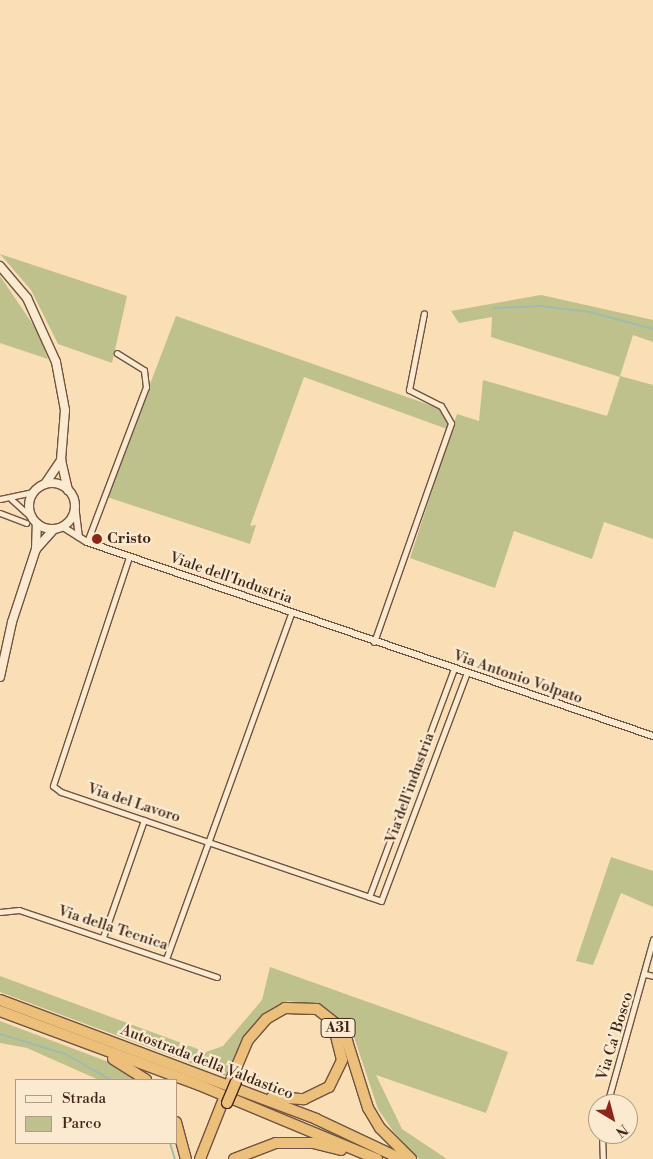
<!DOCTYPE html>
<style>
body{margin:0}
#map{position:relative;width:653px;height:1159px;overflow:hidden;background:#f9deb6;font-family:"Libre Bodoni",serif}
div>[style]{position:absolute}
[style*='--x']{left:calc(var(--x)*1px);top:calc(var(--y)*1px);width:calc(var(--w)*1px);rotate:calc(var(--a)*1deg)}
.green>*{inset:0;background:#bfc18d}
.stream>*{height:2px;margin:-1px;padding:0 1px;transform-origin:1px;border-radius:1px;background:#9ebcad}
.roads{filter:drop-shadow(1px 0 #705340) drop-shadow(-1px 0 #705340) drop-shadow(0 1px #705340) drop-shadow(0 -1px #705340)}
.minor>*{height:5px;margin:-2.5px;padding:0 2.5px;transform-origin:2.5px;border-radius:2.5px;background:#fbead0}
.tertiary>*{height:6px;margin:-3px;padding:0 3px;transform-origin:3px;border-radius:3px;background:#fbead0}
.secondary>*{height:8px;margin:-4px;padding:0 4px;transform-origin:4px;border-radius:4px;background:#fbead0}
.secondary>.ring{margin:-4px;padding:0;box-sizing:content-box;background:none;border:8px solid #fbead0;border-radius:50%}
.motorway>*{height:10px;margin:-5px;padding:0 5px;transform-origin:5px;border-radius:5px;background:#ecbf7b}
.bridges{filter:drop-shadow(1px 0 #422519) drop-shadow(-1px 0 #422519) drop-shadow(0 1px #422519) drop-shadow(0 -1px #422519)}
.motorway-bridge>*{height:10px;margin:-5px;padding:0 5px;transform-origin:5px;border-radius:5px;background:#ecbf7b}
.dots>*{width:14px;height:14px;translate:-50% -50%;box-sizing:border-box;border:2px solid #fbead0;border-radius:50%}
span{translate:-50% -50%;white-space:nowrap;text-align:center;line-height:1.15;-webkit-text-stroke:4.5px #fbead0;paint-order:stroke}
.shield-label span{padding:1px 4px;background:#fbead0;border:1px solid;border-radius:4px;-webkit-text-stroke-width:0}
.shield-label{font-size:14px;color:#422519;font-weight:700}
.poi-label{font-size:15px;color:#422519;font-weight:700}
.left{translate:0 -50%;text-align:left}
.street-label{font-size:15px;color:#422519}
.legend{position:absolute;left:15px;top:1079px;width:162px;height:65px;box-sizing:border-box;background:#fbead0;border:1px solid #b19b87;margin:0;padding:6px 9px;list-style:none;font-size:15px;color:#422519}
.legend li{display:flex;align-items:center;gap:10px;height:25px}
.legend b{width:25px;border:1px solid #b19b87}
.north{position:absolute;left:588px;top:1094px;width:50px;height:50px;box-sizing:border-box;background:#fbead0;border:1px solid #b19b87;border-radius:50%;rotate:143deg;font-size:14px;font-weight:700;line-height:20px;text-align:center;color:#422519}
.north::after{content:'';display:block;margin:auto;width:18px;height:22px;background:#8f2418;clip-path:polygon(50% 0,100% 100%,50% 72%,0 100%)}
</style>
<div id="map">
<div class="green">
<div style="clip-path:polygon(0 254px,127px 296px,112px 363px,58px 344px,31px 290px)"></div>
<div style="clip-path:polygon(0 276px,38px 332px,48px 359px,0 343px)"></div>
<div style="clip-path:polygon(541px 295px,653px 320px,653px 342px,633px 335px,620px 376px,653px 385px,653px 539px,604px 522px,592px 559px,514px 531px,495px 588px,410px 558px,457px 414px,479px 421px,483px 380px,607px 416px,620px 377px,491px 337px,492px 317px,459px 323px,451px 311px)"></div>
<div style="clip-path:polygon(176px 316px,444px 410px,450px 418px,447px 429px,304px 377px,250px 526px,256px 525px,250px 544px,107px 497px)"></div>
<div style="clip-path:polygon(611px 857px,653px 871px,653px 907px,621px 893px,593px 965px,576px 961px)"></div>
<div style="clip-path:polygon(270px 967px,508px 1052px,486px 1113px,376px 1075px,402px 1129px,447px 1159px,419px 1159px,393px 1131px,378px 1109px,353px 1034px,322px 1005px,288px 1001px,263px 1015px,240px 1047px,228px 1077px,0 992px,0 976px,206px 1052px,223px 1046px,262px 1000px)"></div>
<div style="clip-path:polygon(0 1021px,122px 1067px,138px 1080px,99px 1080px,27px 1048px,0 1043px)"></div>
</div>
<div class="stream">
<div style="--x:494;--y:308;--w:47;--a:-2.4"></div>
<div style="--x:541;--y:306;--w:49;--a:7"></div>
<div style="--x:590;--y:312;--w:65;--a:15.1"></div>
<div style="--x:0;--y:1034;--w:68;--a:17.1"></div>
<div style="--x:65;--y:1054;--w:53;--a:29.5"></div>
<div style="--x:170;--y:1143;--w:17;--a:73"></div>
</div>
<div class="roads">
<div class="minor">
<div style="--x:0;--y:499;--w:35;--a:-12"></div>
<div style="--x:11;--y:499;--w:27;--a:42"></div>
<div style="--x:0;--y:513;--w:28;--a:21"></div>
<div style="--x:87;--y:542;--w:166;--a:-69.2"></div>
<div style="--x:146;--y:387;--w:17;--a:-97"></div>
<div style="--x:144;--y:370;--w:32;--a:-148"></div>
<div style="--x:129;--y:557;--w:241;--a:108.4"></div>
<div style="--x:53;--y:786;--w:10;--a:37"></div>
<div style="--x:61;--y:792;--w:338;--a:18.8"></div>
<div style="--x:381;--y:901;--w:245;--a:-69.4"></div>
<div style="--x:374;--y:642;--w:232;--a:-70.6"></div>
<div style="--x:451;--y:423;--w:20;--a:-120"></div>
<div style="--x:441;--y:406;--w:36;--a:-153"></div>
<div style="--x:409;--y:390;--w:78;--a:-79"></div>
<div style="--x:369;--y:897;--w:244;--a:-69.6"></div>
<div style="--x:0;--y:912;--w:19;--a:-6"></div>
<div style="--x:19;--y:910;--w:209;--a:18.7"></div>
<div style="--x:103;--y:937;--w:124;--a:-70.7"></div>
<div style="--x:166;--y:959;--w:367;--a:-70.1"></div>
<div style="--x:645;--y:974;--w:8;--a:14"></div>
<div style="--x:607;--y:1104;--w:171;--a:-74.4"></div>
<div style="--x:602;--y:1134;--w:25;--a:88"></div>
</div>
<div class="tertiary">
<div style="--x:75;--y:505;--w:32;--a:83"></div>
<div style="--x:63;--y:527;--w:28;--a:32"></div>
<div style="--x:87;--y:542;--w:598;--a:18.92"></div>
</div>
<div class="secondary">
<div style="--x:0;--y:266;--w:42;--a:49.8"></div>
<div style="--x:27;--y:298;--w:70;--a:65.6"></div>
<div style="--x:56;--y:362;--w:49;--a:79.4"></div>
<div style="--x:65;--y:410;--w:50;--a:94.6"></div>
<div style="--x:61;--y:460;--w:31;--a:77"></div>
<div class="ring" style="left:29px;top:483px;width:38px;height:38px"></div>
<div style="--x:45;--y:484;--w:29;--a:-56"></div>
<div style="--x:37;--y:548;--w:25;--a:-48"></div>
<div style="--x:0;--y:677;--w:56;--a:-77.7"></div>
<div style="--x:12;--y:622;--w:77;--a:-71.8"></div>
<div style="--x:36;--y:549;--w:25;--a:-88"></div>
</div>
<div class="motorway">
<div style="--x:0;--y:1000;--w:338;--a:20.6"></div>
<div style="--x:316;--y:1119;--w:94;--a:25.2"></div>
<div style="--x:0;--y:1011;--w:212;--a:20.4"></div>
<div style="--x:199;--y:1085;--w:193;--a:22.6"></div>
<div style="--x:113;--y:1059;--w:39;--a:32"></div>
<div style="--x:231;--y:1080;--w:43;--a:-67"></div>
<div style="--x:248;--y:1040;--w:28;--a:-49"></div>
<div style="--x:266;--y:1019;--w:22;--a:-30"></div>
<div style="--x:285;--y:1008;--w:32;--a:2"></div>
<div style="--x:317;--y:1009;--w:23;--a:38"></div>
<div style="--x:335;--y:1023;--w:22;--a:56"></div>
<div style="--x:347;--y:1041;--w:70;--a:72.6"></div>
<div style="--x:368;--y:1108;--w:23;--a:59"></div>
<div style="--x:380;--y:1128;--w:44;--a:45"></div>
<div style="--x:272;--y:1097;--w:32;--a:4"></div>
<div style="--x:304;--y:1099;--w:28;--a:-26"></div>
<div style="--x:329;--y:1087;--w:30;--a:-64"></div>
<div style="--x:342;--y:1060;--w:29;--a:-104"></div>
<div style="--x:176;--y:1122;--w:38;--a:75"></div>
<div style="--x:200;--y:1159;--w:62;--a:-68.4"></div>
<div style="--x:234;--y:1159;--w:45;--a:-20.9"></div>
<div style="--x:276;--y:1143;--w:37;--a:0"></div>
<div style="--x:313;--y:1143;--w:29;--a:14"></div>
</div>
</div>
<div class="bridges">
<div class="motorway-bridge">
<div style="--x:227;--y:1103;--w:23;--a:-67"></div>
</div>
</div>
<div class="dots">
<div style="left:97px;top:539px;background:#8f2418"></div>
</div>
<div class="shield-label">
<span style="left:338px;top:1028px">A31</span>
</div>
<div class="poi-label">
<span class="left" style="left:107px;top:539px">Cristo</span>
</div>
<div class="street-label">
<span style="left:231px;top:578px;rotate:19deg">Viale dell'Industria</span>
<span style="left:518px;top:677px;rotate:19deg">Via Antonio Volpato</span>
<span style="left:410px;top:788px;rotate:-70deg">Via dell'industria</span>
<span style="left:134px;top:803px;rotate:18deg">Via del Lavoro</span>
<span style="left:113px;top:928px;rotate:18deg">Via della Tecnica</span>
<span style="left:615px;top:1036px;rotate:-73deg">Via Ca' Bosco</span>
<span style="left:207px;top:1062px;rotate:21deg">Autostrada della Valdastico</span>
</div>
<ul class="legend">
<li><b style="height:6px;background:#fbead0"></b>Strada</li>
<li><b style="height:14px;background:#bfc18d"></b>Parco</li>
</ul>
<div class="north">N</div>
</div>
